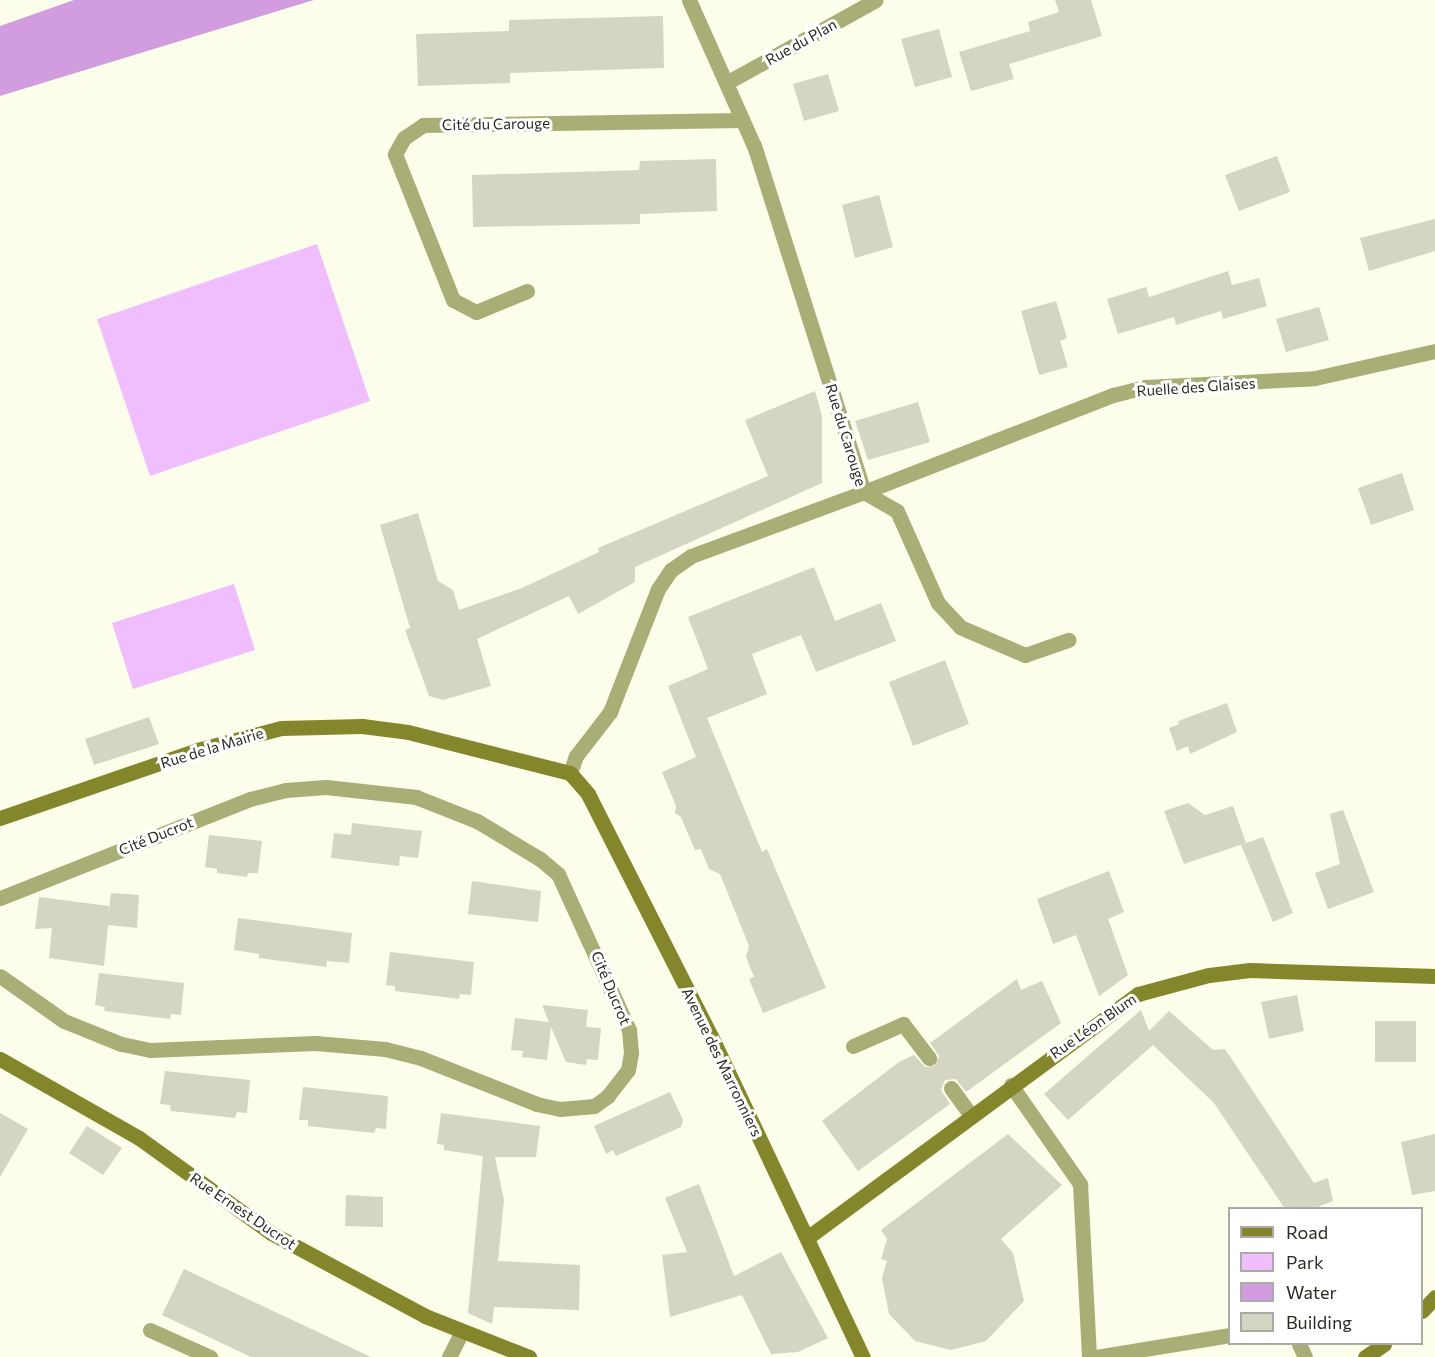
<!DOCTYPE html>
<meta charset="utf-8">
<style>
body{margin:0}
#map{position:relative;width:1435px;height:1357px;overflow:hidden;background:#fcfdea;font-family:Commissioner,sans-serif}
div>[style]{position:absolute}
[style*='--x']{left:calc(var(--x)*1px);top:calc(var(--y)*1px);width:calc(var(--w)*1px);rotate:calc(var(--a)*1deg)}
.green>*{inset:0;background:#f0bdfd}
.water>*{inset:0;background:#d19dde}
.building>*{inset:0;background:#d4d6c3}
.lane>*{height:15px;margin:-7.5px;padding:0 7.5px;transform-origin:7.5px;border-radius:7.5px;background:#a9ad76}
.street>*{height:15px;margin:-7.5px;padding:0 7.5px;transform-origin:7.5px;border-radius:7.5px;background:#a9ad76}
.secondary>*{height:15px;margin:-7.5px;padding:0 7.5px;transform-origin:7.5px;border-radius:7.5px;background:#83862a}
span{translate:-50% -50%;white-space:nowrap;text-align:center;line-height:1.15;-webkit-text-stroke:6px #fff;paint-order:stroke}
.street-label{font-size:15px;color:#2b2b24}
.legend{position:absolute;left:1228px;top:1207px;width:195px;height:138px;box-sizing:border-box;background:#fff;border:2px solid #aaaaa7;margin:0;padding:8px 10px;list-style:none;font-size:18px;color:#2b2b24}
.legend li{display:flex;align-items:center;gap:12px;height:30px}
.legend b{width:30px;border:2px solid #aaaaa7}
</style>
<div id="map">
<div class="green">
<div style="clip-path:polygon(317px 244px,370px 401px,150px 476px,97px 319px)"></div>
<div style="clip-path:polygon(234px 584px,255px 650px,133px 689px,112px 623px)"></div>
</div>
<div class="water">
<div style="clip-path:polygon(74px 0,314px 0,0 96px,0 26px)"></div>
</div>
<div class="building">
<div style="clip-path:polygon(1055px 0,1091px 0,1102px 36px,1009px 64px,1014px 79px,971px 91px,959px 52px,1030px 31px,1028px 22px,1059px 12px)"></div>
<div style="clip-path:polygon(663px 16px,664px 68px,510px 73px,510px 83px,418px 86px,416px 34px,509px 31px,509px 20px)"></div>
<div style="clip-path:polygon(939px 29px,952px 77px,915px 87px,901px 39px)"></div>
<div style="clip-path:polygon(828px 74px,839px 111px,804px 121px,793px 84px)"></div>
<div style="clip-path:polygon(1277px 156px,1290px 192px,1239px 211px,1225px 175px)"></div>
<div style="clip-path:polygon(716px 159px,717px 211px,640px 214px,640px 224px,473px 227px,472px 175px,639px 170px,640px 161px)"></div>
<div style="clip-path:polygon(879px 195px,893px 247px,855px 258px,842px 205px)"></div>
<div style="clip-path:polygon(1435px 219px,1435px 251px,1369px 271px,1360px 238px)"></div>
<div style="clip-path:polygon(1228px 271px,1232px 285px,1259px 278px,1267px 306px,1223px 319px,1221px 311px,1176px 325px,1174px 317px,1118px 334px,1107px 299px,1146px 287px,1149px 297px)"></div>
<div style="clip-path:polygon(1056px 301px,1067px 338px,1060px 341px,1068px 367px,1039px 375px,1021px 311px)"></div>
<div style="clip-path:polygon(1319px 307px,1329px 340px,1286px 352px,1276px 319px)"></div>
<div style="clip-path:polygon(815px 391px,822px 416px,822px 483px,635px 567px,635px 582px,578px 614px,569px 596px,477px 639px,491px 686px,443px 700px,429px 696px,405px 630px,410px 628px,380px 525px,418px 513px,438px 581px,453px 590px,459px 610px,522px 588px,599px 552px,598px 548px,768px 476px,745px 420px)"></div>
<div style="clip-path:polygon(918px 402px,930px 442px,868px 460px,855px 421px)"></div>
<div style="clip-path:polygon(1402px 473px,1414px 510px,1371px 525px,1358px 488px)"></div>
<div style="clip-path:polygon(814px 567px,835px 621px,881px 603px,896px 641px,816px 672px,801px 635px,752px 654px,767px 694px,707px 718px,762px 852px,767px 849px,826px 988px,763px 1013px,749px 979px,754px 977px,746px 957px,749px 946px,720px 874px,709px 869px,701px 849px,695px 850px,681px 817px,675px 813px,676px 806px,662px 772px,696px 757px,668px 686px,708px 669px,688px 617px)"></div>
<div style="clip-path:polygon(945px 660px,969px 724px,913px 746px,889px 682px)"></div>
<div style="clip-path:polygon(1227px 703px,1237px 732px,1190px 754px,1188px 746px,1177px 751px,1169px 728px,1179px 724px,1178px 721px)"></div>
<div style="clip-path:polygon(149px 717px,159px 744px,94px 765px,85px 739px)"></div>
<div style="clip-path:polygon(1188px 803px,1205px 815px,1233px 806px,1246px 843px,1184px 864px,1164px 811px)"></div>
<div style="clip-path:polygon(1343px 810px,1374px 892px,1328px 909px,1315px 873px,1340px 864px,1330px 814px)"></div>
<div style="clip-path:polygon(352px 823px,422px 831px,418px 858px,400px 856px,399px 866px,331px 858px,334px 833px,351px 835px)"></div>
<div style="clip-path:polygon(209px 835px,262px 841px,258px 873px,248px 873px,247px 877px,217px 873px,217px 869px,205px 867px)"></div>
<div style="clip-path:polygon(1263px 837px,1293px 913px,1273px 922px,1241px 845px)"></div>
<div style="clip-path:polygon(1109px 871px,1124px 912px,1108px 919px,1128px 975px,1099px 996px,1076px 935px,1053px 944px,1037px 899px)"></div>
<div style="clip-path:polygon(472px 881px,541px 891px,538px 922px,468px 914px)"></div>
<div style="clip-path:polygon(111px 893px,139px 895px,137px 928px,108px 925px,104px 966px,49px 958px,52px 928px,35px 929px,39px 897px,109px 906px,108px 918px)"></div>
<div style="clip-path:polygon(238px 918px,352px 933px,349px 963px,327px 961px,326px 967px,259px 958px,259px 954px,234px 950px)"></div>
<div style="clip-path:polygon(390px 952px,474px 962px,471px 995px,460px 994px,459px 999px,395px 991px,395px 986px,386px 985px)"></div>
<div style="clip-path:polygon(99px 973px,184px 983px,181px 1015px,171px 1014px,170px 1019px,104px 1011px,105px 1007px,95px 1005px)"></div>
<div style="clip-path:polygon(1017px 979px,1021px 990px,1042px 981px,1061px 1023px,966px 1092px,956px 1079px,945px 1080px,941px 1090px,950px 1104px,858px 1171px,822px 1121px,899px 1062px,914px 1055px,925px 1067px,934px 1066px,939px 1056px,930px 1043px)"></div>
<div style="clip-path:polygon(1297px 995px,1304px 1031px,1269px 1039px,1261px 1002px)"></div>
<div style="clip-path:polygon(542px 1005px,588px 1010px,586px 1027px,601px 1028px,598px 1060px,587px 1059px,586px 1065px,566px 1062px,551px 1027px,547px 1060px,522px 1057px,523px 1051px,511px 1050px,515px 1018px,549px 1022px)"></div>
<div style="clip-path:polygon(1141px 1010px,1149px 1031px,1169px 1011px,1213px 1050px,1225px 1049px,1314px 1183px,1328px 1178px,1333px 1201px,1313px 1209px,1285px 1209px,1214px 1103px,1153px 1045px,1068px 1120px,1044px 1094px)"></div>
<div style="clip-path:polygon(1375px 1021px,1416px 1021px,1416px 1062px,1375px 1062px)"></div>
<div style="clip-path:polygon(165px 1071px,250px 1080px,247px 1113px,237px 1112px,235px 1118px,171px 1111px,170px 1105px,160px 1104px)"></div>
<div style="clip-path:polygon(303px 1087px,388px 1096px,386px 1129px,376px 1128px,374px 1133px,308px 1126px,308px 1120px,299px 1120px)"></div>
<div style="clip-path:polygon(670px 1092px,683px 1120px,681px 1127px,616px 1156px,613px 1150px,606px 1154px,594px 1126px)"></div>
<div style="clip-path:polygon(0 1113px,28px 1129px,0 1177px)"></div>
<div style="clip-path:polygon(441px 1113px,540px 1126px,536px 1157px,495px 1157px,504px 1200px,498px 1261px,580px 1265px,579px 1310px,494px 1307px,492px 1324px,468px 1313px,483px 1156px,444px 1150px,444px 1145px,437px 1144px)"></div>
<div style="clip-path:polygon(87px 1126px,122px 1148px,103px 1175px,69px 1153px)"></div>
<div style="clip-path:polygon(1008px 1134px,1062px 1185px,1001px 1239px,1013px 1253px,1024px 1301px,986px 1341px,951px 1350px,915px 1341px,889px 1314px,882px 1278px,887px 1261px,881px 1259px,887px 1239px,881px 1230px)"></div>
<div style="clip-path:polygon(1435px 1134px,1435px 1191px,1412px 1195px,1401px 1142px)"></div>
<div style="clip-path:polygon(699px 1184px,734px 1276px,781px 1252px,828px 1338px,798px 1352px,771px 1354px,740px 1291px,742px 1295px,670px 1317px,662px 1255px,687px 1252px,665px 1198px)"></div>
<div style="clip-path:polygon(346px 1195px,383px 1197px,383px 1227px,345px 1226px)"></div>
<div style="clip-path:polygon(184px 1269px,371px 1357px,251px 1357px,162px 1315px)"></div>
</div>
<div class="lane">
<div style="--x:527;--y:291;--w:55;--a:157.6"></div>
<div style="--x:476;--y:312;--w:26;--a:-152"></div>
<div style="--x:453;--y:300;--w:157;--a:-111.7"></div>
<div style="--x:395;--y:154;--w:18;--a:-61"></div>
<div style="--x:404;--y:138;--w:23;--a:-34"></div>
<div style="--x:423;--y:125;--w:319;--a:-0.9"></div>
<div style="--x:864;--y:492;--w:38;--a:30"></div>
<div style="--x:897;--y:511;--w:101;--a:66"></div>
<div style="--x:938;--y:603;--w:33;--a:47"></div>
<div style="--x:960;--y:627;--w:71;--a:23.3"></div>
<div style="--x:1025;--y:655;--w:46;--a:-19.2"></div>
<div style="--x:853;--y:1046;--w:55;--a:-23.7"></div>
<div style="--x:903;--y:1024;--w:43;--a:52.6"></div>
<div style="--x:1011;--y:1085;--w:121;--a:55.1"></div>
<div style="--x:1080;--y:1184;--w:173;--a:87"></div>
<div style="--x:951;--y:1088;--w:34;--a:54"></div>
<div style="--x:1299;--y:1344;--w:14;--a:65"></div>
<div style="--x:1096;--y:1357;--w:136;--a:-9.3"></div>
</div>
<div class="street">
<div style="--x:726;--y:83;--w:171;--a:-29"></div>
<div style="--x:864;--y:492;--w:267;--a:-21.3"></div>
<div style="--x:1113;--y:395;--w:34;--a:-14"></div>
<div style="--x:1146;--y:387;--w:169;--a:-3"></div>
<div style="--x:1315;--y:378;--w:123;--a:-12.7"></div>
<div style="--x:570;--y:773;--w:18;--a:-71"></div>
<div style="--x:576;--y:756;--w:56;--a:-52.3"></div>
<div style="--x:610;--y:712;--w:132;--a:-68.7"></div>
<div style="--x:658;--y:589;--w:23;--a:-56"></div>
<div style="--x:671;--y:570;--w:24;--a:-35"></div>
<div style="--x:691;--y:556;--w:184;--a:-20.3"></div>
<div style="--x:864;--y:492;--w:363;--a:-107.6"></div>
<div style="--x:754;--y:146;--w:160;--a:-114"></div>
<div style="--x:0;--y:898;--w:269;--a:-21.6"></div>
<div style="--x:250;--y:799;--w:37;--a:-14"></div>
<div style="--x:286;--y:790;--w:40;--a:-4.3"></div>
<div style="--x:326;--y:787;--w:91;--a:6.3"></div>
<div style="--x:416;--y:797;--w:66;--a:21.5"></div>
<div style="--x:477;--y:821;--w:74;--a:31.1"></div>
<div style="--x:540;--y:859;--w:23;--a:40"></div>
<div style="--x:558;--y:874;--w:171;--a:65.5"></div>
<div style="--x:629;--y:1030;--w:23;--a:85"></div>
<div style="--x:631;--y:1053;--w:17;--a:100"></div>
<div style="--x:628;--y:1070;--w:33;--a:128"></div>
<div style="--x:608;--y:1096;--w:17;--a:144"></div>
<div style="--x:594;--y:1106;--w:34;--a:175"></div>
<div style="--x:560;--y:1109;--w:24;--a:-168"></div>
<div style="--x:537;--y:1104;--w:125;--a:-158.4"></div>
<div style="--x:421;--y:1058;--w:37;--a:-166"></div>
<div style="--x:385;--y:1049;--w:70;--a:-175.1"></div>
<div style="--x:315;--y:1043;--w:165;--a:177.6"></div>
<div style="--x:150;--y:1050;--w:30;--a:-168"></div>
<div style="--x:121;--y:1044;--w:61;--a:-158"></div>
<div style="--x:64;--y:1021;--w:78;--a:-144.9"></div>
<div style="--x:150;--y:1330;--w:66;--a:24.2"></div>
<div style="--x:449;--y:1357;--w:27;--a:-63"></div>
</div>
<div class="secondary">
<div style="--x:0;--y:818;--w:208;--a:-19"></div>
<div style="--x:197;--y:750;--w:87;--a:-14.7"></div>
<div style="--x:281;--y:728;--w:81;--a:-1.4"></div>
<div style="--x:362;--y:726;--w:46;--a:7.4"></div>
<div style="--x:408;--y:732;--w:167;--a:14.2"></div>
<div style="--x:570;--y:773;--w:28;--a:49"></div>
<div style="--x:588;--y:794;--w:271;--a:63.1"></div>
<div style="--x:711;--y:1036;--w:355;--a:64.7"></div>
<div style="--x:0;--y:1059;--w:160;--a:29.6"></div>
<div style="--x:139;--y:1138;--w:163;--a:35.7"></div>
<div style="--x:271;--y:1233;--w:175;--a:28.3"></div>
<div style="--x:425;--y:1316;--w:112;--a:21.5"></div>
<div style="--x:807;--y:1238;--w:411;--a:-36.4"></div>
<div style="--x:1138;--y:994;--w:73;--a:-15"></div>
<div style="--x:1209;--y:975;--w:41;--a:-7"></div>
<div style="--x:1250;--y:970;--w:185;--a:1.9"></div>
<div style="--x:1422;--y:1311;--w:19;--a:-47"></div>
<div style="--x:1365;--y:1357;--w:23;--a:-34"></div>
</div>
<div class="street-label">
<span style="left:801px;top:42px;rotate:-29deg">Rue du Plan</span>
<span style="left:496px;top:124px;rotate:-1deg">Cité du Carouge</span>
<span style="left:1196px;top:387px;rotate:-4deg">Ruelle des Glaises</span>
<span style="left:846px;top:435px;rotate:73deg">Rue du Carouge</span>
<span style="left:212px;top:748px;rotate:-17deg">Rue de la Mairie</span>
<span style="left:156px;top:836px;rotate:-22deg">Cité Ducrot</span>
<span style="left:611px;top:988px;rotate:67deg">Cité Ducrot</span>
<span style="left:1093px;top:1026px;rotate:-35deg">Rue Léon Blum</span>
<span style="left:722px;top:1062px;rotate:64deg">Avenue des Marronniers</span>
<span style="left:243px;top:1211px;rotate:34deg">Rue Ernest Ducrot</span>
</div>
<ul class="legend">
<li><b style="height:8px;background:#83862a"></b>Road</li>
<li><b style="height:16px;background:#f0bdfd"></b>Park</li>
<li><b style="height:16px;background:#d19dde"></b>Water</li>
<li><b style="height:16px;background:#d4d6c3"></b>Building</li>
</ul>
</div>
